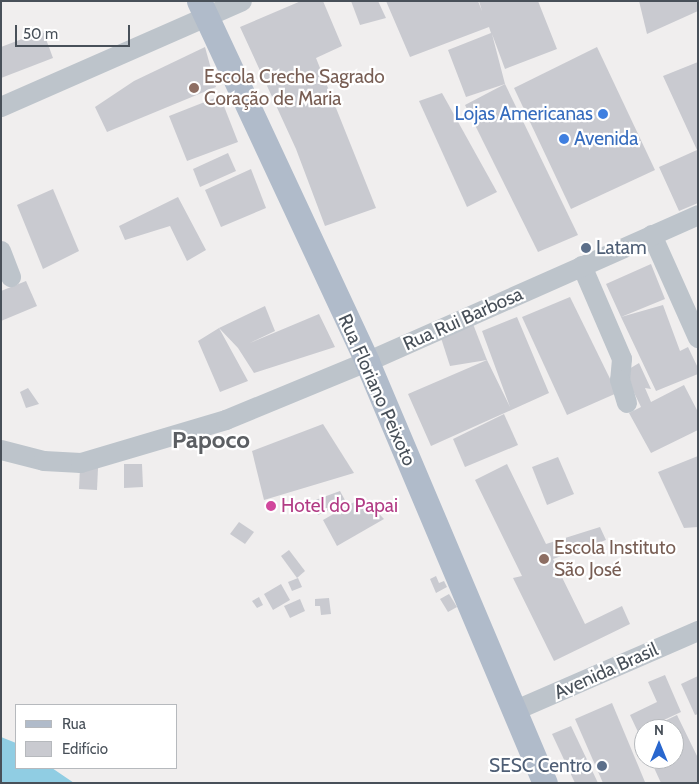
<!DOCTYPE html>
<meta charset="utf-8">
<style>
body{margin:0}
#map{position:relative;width:699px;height:784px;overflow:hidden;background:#f0eeee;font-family:Cabin,sans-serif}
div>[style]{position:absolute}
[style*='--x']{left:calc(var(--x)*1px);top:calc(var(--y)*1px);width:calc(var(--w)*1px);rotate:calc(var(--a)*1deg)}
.water>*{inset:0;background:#90cde3}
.building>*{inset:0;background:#c9cad0}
.minor>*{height:20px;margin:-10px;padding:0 10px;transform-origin:10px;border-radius:10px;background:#bdc4cb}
.major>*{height:25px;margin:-12.5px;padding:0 12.5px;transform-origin:12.5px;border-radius:12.5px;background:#b0bbca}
.dots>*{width:14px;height:14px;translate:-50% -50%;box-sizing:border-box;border:2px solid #fff;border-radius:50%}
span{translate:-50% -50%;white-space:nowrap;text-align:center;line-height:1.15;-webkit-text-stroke:4.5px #fff;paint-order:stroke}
.education-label{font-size:19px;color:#785e54}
.left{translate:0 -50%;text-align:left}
.shop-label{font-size:19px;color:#366cbe}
.right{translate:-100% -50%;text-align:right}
.service-label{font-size:19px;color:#4e5e75}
.street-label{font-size:19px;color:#485059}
.hotel-label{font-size:19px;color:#b23c85}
.district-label{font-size:24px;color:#5b5e62;font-weight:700}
.frame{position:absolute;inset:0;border:2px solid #485059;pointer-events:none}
.legend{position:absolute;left:15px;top:704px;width:162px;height:65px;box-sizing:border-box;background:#fff;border:1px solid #b6b9bd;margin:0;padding:6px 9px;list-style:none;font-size:15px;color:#485059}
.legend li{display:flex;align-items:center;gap:10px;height:25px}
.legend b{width:25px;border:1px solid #b6b9bd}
.north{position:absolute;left:634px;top:719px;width:50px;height:50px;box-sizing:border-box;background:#fff;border:1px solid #b6b9bd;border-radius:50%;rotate:0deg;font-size:14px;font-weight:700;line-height:20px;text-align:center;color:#485059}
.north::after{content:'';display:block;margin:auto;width:18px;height:22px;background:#2967ce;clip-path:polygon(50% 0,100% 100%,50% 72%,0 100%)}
.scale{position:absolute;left:15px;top:25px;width:115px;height:22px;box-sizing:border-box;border:2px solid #485059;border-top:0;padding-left:6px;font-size:15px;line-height:18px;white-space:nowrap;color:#485059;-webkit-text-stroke:4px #fff;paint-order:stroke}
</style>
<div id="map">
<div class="water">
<div style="clip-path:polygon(1px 737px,16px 743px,16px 768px,52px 768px,74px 783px,1px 783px)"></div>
</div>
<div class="building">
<div style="clip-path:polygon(301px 1px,323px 1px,342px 46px,316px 58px,376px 208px,325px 226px,296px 149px,240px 27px)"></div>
<div style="clip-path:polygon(351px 1px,378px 1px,386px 18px,360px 25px)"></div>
<div style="clip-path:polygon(386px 1px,478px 1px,482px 11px,479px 1px,538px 1px,557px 49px,505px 69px,492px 34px,505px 84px,466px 97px,448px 50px,491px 33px,489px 27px,410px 57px)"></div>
<div style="clip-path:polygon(639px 1px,698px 1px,698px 11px,647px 34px)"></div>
<div style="clip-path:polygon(43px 31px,53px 58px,1px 78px,1px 47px)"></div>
<div style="clip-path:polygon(205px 47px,216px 87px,107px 132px,95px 107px,134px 81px)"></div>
<div style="clip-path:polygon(597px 47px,655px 170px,571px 209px,514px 88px)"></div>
<div style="clip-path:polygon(698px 62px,698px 203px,679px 211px,659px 167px,697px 150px,663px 76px)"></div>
<div style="clip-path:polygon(505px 84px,578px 235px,538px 252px,465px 105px)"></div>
<div style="clip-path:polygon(442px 93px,497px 192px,467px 207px,419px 101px)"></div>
<div style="clip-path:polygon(220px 96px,238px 142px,187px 161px,169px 116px)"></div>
<div style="clip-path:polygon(228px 153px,236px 171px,200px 187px,193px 169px)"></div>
<div style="clip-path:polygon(251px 169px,266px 208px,221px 227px,205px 190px)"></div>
<div style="clip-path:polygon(53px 189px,79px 251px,43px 269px,17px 205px)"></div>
<div style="clip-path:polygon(178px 197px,206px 250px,187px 261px,170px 226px,125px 240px,119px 226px)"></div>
<div style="clip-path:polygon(651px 264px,665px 299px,621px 317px,663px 305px,680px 351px,688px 347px,698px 368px,698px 374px,656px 391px,621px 317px,606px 284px)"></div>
<div style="clip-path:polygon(26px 281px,37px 306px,1px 321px,1px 291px)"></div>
<div style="clip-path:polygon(570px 297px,617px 393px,567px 415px,522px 317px)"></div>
<div style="clip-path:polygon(265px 306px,275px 331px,250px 343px,319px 314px,335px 347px,254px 373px,238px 348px,219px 328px,248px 381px,220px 392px,198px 341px,219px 328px)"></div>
<div style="clip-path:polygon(517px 317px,549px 393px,431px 446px,408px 394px,487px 360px,510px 407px,482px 331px)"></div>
<div style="clip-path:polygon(473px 324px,487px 360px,450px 366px,441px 338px)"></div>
<div style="clip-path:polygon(639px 363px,651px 389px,645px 388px,651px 402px,684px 385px,698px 412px,698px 430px,651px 453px,629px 413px,641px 407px,624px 372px)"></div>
<div style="clip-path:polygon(28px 388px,39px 404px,26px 408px,20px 392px)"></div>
<div style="clip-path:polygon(504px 414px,518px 445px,465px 467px,453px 439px)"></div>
<div style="clip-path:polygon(323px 424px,354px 473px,264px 500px,252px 451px)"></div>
<div style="clip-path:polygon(698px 456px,698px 527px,684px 528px,658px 472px)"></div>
<div style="clip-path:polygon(558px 457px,574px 494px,547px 505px,532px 467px)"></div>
<div style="clip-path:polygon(124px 464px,142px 464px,143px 487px,124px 488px)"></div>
<div style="clip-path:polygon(507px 464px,546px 544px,600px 527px,606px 540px,553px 559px,585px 624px,622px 606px,630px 624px,554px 661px,513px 578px,522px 576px,475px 480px)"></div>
<div style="clip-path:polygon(80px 467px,98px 468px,97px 490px,79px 489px)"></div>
<div style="clip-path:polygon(340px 491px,346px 502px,318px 515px,310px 502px)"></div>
<div style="clip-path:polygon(363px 497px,384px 519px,337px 546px,323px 520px)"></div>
<div style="clip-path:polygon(239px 522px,254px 532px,245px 544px,230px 534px)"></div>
<div style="clip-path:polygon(289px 550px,305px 571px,297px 578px,281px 556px)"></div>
<div style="clip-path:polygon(436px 576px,439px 583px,444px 581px,447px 587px,436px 593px,430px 579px)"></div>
<div style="clip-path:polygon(298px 578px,302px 587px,292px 591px,288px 582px)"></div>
<div style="clip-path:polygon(281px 584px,290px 600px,273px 610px,264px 594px)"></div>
<div style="clip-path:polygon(449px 594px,457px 607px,448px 612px,440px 599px)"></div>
<div style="clip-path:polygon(259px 597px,263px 605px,257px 608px,252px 601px)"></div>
<div style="clip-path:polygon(329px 598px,331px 614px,321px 615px,320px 606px,315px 606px,315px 599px)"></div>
<div style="clip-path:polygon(300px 599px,305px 611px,290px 618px,284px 606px)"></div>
<div style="clip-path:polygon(665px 675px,681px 712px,638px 732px,630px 715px,657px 702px,648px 682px)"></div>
<div style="clip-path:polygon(698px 676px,698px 714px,695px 715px,681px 684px)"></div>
<div style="clip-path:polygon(612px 703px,645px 782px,644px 783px,603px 783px,575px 719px)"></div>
<div style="clip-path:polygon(677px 715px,698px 758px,698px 783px,661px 783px,650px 759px,674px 759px,674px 729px,648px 729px)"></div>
<div style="clip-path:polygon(571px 726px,598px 783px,575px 783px,552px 734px)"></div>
</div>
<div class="minor">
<div style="--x:1;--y:107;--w:263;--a:-23.7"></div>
<div style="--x:652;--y:235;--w:113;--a:65.9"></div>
<div style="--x:1;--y:251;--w:28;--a:69"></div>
<div style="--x:582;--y:266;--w:101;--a:66.7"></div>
<div style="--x:622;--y:359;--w:21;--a:95"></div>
<div style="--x:620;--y:380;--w:24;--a:73"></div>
<div style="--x:1;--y:450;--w:44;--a:14.3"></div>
<div style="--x:44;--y:461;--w:37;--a:3"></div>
<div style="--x:81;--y:463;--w:151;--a:-16.5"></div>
<div style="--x:226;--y:420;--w:152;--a:-22.4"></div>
<div style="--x:367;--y:362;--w:362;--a:-23.9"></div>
<div style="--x:514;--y:711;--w:201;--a:-23.5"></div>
</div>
<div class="major">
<div style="--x:199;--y:1;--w:398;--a:65"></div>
<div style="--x:367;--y:362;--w:457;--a:67.1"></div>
</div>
<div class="dots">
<div style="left:194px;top:88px;background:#8d6e63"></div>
<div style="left:603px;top:114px;background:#3f7fe0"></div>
<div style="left:564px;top:139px;background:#3f7fe0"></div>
<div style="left:586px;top:248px;background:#5c6f8a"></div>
<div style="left:271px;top:506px;background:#d1479c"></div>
<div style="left:544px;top:559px;background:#8d6e63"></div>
<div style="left:602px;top:766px;background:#5c6f8a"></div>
</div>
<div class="education-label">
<span class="left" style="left:204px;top:88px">Escola Creche Sagrado<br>Coração de Maria</span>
<span class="left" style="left:554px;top:559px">Escola Instituto<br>São José</span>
</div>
<div class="shop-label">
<span class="right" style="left:593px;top:114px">Lojas Americanas</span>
<span class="left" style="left:574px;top:139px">Avenida</span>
</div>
<div class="service-label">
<span class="left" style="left:596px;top:248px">Latam</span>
<span class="right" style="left:592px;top:766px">SESC Centro</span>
</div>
<div class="street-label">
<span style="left:463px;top:319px;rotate:-24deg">Rua Rui Barbosa</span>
<span style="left:377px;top:390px;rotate:66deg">Rua Floriano Peixoto</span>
<span style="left:606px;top:671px;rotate:-24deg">Avenida Brasil</span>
</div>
<div class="hotel-label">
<span class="left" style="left:281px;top:506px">Hotel do Papai</span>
</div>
<div class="district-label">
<span style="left:211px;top:440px">Papoco</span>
</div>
<div class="frame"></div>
<ul class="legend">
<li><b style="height:6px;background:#b0bbca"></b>Rua</li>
<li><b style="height:14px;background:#c9cad0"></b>Edifício</li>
</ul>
<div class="north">N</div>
<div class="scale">50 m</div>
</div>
